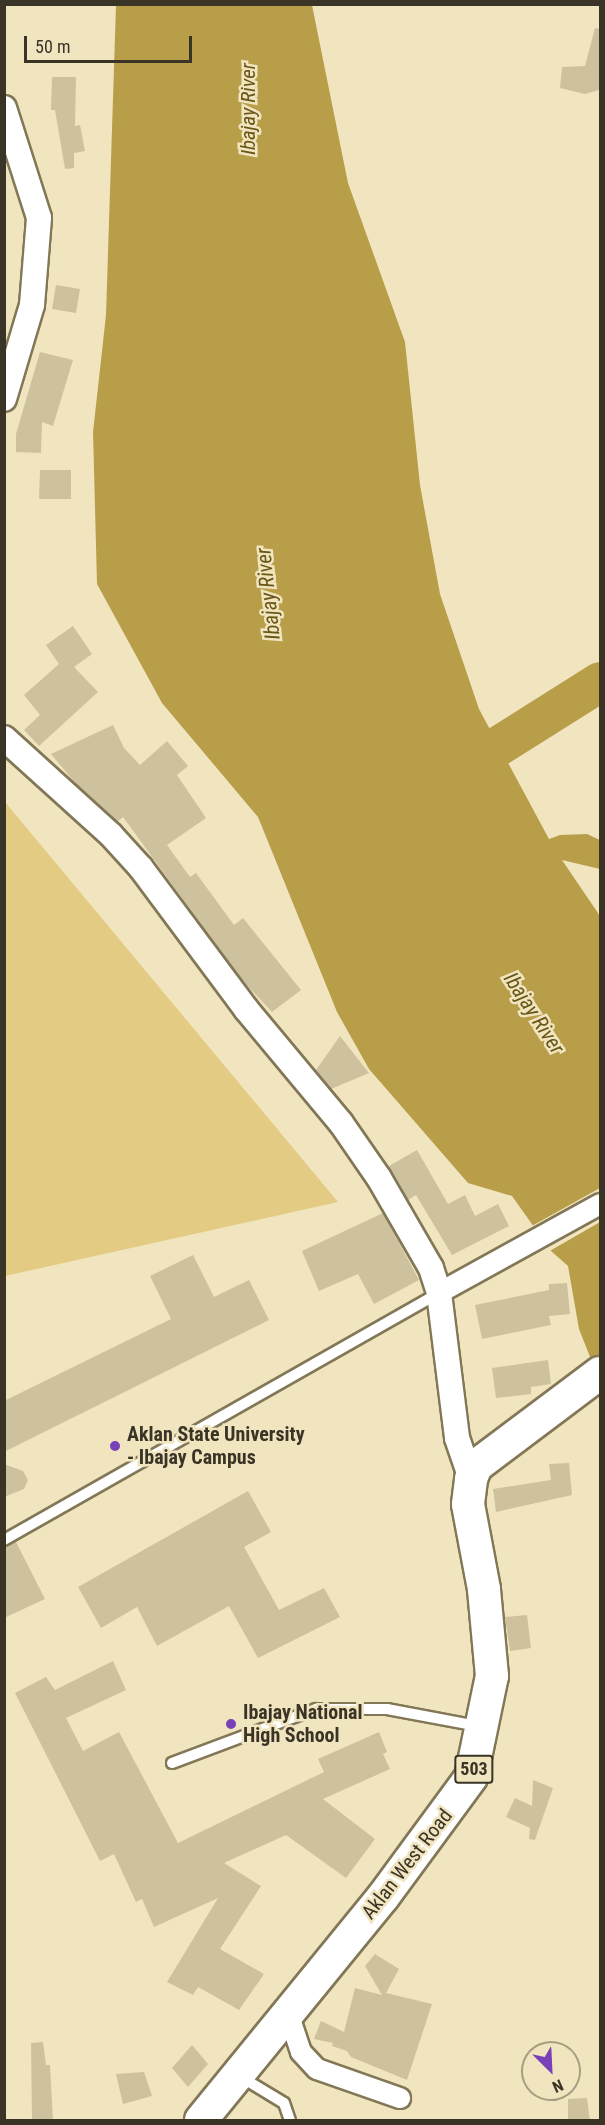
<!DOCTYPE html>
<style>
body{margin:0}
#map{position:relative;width:605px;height:2125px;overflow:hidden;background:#f1e5c0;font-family:"Roboto Condensed",sans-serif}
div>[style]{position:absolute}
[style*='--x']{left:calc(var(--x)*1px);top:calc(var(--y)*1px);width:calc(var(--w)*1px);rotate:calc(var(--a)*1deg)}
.green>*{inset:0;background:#e3cb83}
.water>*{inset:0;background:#b99e4a}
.pier>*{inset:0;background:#f1e5c0}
.river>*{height:40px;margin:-20px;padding:0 20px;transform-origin:20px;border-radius:20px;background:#b99e4a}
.building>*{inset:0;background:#cec29e}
.roads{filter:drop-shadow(2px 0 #827756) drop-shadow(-2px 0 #827756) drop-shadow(0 2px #827756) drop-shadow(0 -2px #827756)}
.service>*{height:10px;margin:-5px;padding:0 5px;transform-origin:5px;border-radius:5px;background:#fff}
.minor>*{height:20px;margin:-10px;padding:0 10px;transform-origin:10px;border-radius:10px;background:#fff}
.tertiary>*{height:24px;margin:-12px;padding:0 12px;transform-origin:12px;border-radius:12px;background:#fff}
.primary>*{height:32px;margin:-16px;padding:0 16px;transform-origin:16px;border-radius:16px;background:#fff}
.dots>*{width:16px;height:16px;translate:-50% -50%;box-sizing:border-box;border:3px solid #f1e5c0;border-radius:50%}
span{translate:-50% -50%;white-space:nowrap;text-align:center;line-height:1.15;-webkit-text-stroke:5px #f1e5c0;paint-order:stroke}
.shield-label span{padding:2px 4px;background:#f1e5c0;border:2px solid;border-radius:4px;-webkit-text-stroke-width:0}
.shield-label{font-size:18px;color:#393426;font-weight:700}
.poi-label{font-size:20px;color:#393426;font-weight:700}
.left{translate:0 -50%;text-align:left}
.street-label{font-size:20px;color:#393426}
.water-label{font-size:21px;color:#695616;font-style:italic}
.frame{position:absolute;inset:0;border:6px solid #393426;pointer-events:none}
.north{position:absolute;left:521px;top:2041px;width:60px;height:60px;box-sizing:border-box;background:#f1e5c0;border:2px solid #a79e82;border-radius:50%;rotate:156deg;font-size:16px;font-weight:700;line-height:24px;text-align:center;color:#393426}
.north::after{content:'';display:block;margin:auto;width:21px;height:27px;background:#7841b8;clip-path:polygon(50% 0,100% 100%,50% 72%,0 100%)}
.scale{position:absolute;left:24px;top:36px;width:168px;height:27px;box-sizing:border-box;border:3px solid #393426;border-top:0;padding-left:8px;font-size:18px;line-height:21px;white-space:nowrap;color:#393426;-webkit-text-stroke:4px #f1e5c0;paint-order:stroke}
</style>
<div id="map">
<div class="green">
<div style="clip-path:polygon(4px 802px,5px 802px,338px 1202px,5px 1276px)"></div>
</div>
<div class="water">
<div style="clip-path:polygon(116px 5px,312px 5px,348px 183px,405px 342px,420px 485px,440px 594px,479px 709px,549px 839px,560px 835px,587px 834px,600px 840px,600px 869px,562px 860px,600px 916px,600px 1382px,579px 1329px,568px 1266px,551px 1251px,512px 1196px,468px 1183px,369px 1069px,337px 1012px,258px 817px,162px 703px,97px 584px,93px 432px,106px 315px)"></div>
</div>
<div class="pier">
<div style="clip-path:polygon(600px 1188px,600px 1222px,548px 1252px,530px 1227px)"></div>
</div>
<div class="river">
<div style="--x:451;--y:776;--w:176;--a:-32.2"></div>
</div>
<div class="building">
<div style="clip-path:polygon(595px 28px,600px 29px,599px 90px,585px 94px,560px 88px,562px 67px,585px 66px)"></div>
<div style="clip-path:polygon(52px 77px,76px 77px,75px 126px,80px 125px,85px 151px,74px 153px,74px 168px,65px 169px,55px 110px,51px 110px)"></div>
<div style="clip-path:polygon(56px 285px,80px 289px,76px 313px,52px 309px)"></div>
<div style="clip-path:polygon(40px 352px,73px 360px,53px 426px,42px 422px,41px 453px,16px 452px,16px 434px)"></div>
<div style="clip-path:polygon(40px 470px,71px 470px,71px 499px,39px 499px)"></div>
<div style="clip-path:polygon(73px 626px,92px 654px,74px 667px,98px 692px,39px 746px,24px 730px,40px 715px,24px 695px,59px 664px,46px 645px)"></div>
<div style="clip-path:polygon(113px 725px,124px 748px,140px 765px,167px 741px,188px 766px,177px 775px,206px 818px,167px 845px,190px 877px,196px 873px,234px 925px,243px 918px,301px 990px,272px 1012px,241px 979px,123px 817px,117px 822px,76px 784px,51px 754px)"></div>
<div style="clip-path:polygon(340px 1036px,369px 1073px,331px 1089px,316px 1070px)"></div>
<div style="clip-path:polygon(417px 1150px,448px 1204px,465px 1195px,475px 1216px,498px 1204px,509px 1226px,452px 1255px,416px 1195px,408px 1200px,389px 1166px)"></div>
<div style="clip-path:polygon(383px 1213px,419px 1280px,374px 1304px,358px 1274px,319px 1291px,302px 1251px)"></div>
<div style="clip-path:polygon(193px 1255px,214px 1297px,249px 1280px,269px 1320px,4px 1452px,4px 1401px,171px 1319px,150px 1276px)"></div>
<div style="clip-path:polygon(567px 1283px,570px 1314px,549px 1316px,551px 1325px,482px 1339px,475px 1305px,549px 1290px,549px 1284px)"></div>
<div style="clip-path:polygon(548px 1360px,551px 1384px,531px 1387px,531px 1394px,496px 1398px,492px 1368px)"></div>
<div style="clip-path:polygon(569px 1463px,572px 1495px,496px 1512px,493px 1489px,551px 1480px,549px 1464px)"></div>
<div style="clip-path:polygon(4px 1464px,23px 1471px,28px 1480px,24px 1489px,4px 1497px)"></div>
<div style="clip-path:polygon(248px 1491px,271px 1532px,244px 1547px,279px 1610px,324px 1588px,340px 1617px,258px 1658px,229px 1606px,157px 1646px,137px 1607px,101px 1628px,78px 1587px)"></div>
<div style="clip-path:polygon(16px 1542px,45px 1599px,4px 1618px,4px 1547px)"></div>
<div style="clip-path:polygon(527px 1615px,531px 1648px,510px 1651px,505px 1617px)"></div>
<div style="clip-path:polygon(113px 1661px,126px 1690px,66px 1718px,83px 1751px,119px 1732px,178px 1843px,324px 1772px,318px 1759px,379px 1732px,387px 1752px,383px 1754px,390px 1769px,323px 1799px,375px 1839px,346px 1878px,286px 1835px,224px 1863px,261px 1886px,220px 1949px,264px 1974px,239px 2010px,198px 1987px,193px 1995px,167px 1982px,218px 1898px,154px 1927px,142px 1899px,136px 1902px,114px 1854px,100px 1861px,15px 1693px,46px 1677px,55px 1690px)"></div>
<div style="clip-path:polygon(533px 1780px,553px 1788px,535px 1840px,529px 1839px,530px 1828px,506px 1817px,515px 1798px,532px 1806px)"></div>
<div style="clip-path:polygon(375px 1954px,399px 1969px,386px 1993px,432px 2004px,407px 2080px,351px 2057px,347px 2051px,332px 2046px,333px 2043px,314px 2039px,321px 2021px,344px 2032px,355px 1988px,382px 1995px,365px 1966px)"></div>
<div style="clip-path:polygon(43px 2042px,46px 2065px,50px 2065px,53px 2121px,32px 2121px,31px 2043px)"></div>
<div style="clip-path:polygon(192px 2045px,208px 2064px,188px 2087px,172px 2068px)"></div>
<div style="clip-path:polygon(144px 2072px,152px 2096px,123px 2104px,116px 2074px)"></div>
<div style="clip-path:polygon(587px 2098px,590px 2121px,568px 2121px,568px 2099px)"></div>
</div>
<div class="roads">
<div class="service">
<div style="--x:4;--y:1540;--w:500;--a:-29.59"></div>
<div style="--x:172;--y:1763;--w:154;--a:-20.6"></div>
<div style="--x:316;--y:1709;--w:71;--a:0"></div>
<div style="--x:387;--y:1709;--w:93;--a:10.6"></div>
<div style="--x:241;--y:2077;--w:50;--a:31.2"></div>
<div style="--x:284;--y:2103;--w:18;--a:71"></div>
</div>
<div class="minor">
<div style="--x:439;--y:1293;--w:184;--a:-28.9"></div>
<div style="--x:288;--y:2013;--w:41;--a:71.6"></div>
<div style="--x:301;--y:2052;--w:23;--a:47"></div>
<div style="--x:317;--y:2069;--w:88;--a:19.3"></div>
</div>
<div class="tertiary">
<div style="--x:4;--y:108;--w:115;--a:72.3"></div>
<div style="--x:39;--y:218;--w:87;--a:94.6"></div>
<div style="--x:32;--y:305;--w:98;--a:106.6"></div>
<div style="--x:4;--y:738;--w:144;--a:42.2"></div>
<div style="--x:111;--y:835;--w:45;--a:47.7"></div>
<div style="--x:141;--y:868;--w:176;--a:53.3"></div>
<div style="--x:246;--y:1009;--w:148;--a:50.2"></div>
<div style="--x:341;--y:1123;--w:67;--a:55.4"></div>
<div style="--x:379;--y:1178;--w:104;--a:60"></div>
<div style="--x:431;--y:1268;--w:26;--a:72"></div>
<div style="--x:439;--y:1293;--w:146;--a:82.9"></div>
<div style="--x:457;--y:1438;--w:43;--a:71.1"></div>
</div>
<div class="primary">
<div style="--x:201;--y:2120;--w:288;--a:-50.8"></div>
<div style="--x:383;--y:1897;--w:149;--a:-53.7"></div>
<div style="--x:471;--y:1777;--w:103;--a:-78.3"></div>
<div style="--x:492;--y:1676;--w:87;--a:-95.3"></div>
<div style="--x:484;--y:1589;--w:86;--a:-100.7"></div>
<div style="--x:468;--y:1504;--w:25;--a:-83"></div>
<div style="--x:471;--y:1479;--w:14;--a:-69"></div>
<div style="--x:476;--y:1466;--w:155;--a:-36.9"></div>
</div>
</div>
<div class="dots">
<div style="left:115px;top:1446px;background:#7841b8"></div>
<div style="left:231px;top:1724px;background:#7841b8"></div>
</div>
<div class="shield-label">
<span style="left:474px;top:1769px">503</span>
</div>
<div class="poi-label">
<span class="left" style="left:127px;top:1446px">Aklan State University<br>- Ibajay Campus</span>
<span class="left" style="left:243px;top:1724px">Ibajay National<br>High School</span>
</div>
<div class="street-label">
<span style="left:407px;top:1864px;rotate:-52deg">Aklan West Road</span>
</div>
<div class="water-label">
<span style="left:248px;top:109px;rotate:-90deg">Ibajay River</span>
<span style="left:268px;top:594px;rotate:-96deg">Ibajay River</span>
<span style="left:534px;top:1013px;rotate:57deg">Ibajay River</span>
</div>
<div class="frame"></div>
<div class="north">N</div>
<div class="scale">50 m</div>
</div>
